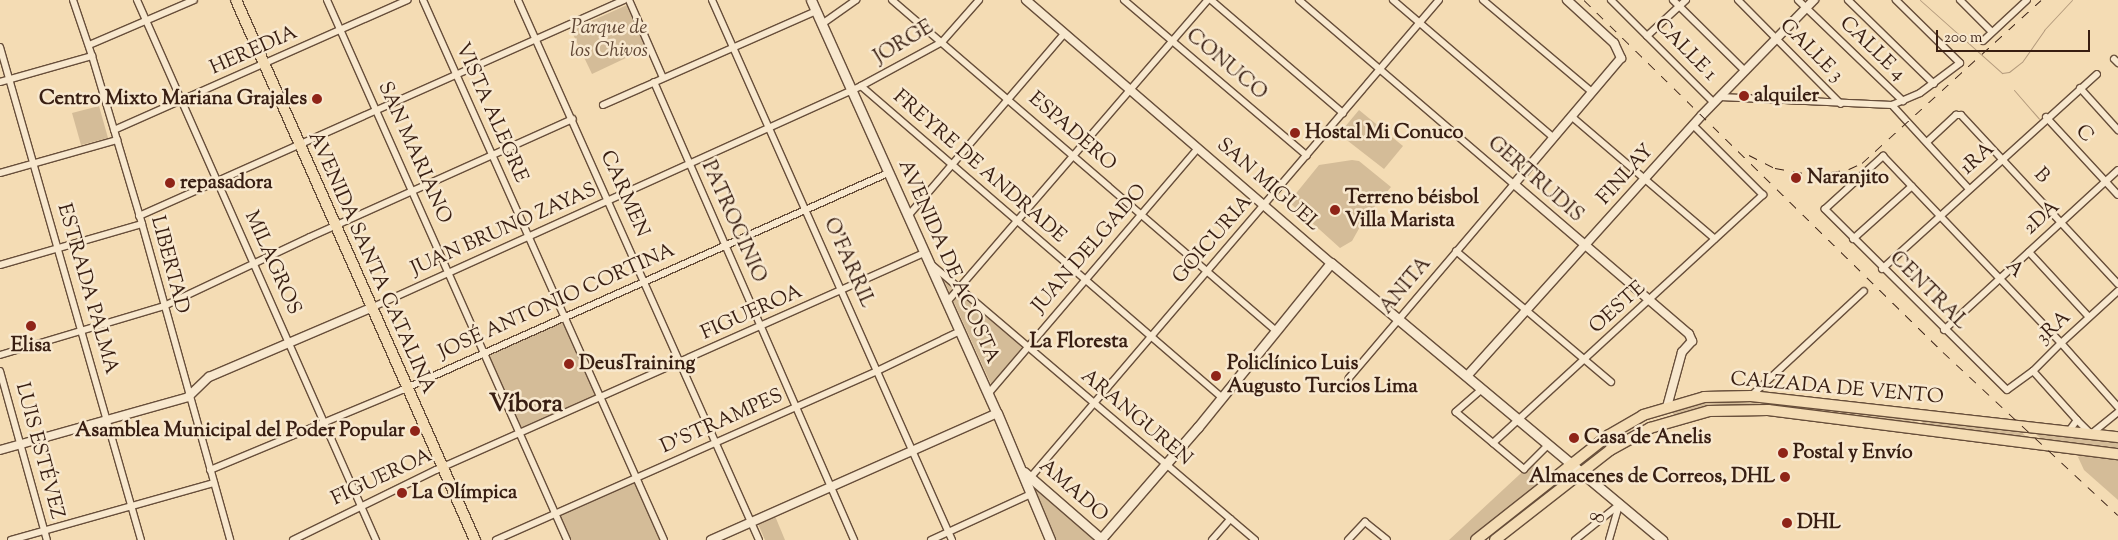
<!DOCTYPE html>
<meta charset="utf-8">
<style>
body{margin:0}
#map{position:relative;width:2118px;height:540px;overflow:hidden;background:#f4dcb4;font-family:"Sorts Mill Goudy",serif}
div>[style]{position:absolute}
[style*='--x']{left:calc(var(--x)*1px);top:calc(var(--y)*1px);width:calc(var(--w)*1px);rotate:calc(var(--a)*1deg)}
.green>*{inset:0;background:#d4bc98}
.stream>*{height:1px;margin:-0.5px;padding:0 0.5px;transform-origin:0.5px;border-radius:0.5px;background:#b49b7d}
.roads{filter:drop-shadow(1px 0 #674e3a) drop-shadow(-1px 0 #674e3a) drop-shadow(0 1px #674e3a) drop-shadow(0 -1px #674e3a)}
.minor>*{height:6px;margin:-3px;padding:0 3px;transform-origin:3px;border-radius:3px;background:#f8e8ce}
.tertiary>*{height:8px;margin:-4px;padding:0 4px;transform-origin:4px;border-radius:4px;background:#f8e8ce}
.secondary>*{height:9px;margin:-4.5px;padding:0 4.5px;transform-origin:4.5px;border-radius:4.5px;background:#f8e8ce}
.primary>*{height:10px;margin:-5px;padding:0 5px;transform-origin:5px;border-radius:5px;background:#f4dcb4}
.rail>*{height:1px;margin-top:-0.5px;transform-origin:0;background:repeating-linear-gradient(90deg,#381e12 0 9px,transparent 0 18px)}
.dots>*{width:14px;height:14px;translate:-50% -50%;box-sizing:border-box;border:2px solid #f8e8ce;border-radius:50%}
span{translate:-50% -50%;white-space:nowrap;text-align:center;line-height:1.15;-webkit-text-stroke:5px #f8e8ce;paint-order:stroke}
.park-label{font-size:20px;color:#5f4634;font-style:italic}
.street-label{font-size:20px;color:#381e12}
.poi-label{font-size:20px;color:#381e12;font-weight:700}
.left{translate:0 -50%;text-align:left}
.right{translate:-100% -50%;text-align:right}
.neighbourhood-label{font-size:21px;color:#381e12;font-weight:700}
.district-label{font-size:25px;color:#381e12;font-weight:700}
.scale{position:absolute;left:1936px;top:30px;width:154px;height:22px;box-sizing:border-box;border:2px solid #381e12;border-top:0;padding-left:6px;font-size:15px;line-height:18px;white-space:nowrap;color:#381e12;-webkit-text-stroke:4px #f8e8ce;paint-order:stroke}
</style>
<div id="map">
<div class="green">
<div style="clip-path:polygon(627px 5px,647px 48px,592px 74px,571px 30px)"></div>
<div style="clip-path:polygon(99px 106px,108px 138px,81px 145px,72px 113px)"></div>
<div style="clip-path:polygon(1359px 110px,1403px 146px,1384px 169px,1339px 134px)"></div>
<div style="clip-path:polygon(1352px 160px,1359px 161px,1391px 187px,1365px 218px,1352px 241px,1340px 248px,1289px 202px,1319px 165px)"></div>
<div style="clip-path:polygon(943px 278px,1023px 346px,993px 383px,991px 384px)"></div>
<div style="clip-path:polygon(564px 317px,600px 399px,520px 434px,484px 352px)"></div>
<div style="clip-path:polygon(1713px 399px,1761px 401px,1761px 402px,1757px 406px,1674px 415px,1672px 412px)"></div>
<div style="clip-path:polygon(1841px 410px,1908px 418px,1914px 419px,1915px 424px,1838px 416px)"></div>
<div style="clip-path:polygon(1923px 421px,2019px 429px,2027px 438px,1921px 426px)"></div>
<div style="clip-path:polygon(2026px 426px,2118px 437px,2118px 454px,2046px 443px)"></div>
<div style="clip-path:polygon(2087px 453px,2118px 460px,2118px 500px,2084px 470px,2078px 457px)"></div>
<div style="clip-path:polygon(1534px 461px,1538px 485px,1472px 540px,1449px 540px)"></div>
<div style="clip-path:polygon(635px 481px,662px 540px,570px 540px,559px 515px)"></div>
<div style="clip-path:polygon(1033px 484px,1093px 538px,1094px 540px,1056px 540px)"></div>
<div style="clip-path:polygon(775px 516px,785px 540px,765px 540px,758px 524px)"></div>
</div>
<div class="stream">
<div style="--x:1920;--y:0;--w:110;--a:41.7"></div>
<div style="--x:2002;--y:73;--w:7;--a:-8"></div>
<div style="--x:2009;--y:72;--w:16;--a:-38"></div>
<div style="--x:2022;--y:62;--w:39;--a:-55"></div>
<div style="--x:2044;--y:30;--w:41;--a:-47"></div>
<div style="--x:2014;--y:90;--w:38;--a:49"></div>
</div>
<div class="roads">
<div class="minor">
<div style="--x:73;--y:0;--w:59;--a:71.3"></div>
<div style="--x:92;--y:56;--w:175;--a:73.4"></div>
<div style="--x:142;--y:224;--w:328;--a:74.4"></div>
<div style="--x:137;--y:0;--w:591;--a:66.13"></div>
<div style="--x:327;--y:0;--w:591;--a:66.04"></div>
<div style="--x:423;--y:0;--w:591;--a:65.95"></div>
<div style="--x:518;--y:0;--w:591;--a:65.95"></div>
<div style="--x:629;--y:0;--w:85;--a:66.4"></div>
<div style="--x:712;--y:0;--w:591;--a:66.04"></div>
<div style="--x:892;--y:0;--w:506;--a:40.75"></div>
<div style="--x:1124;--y:0;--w:240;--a:40.4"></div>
<div style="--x:1211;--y:0;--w:174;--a:40.6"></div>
<div style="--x:1299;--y:0;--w:283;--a:40.6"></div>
<div style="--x:1514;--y:184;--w:255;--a:130.4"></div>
<div style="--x:1393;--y:0;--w:212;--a:40.6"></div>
<div style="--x:1483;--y:0;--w:143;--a:40.2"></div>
<div style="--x:1611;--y:0;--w:146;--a:45"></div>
<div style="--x:1673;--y:0;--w:101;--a:44.6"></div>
<div style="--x:1738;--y:0;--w:146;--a:45.3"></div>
<div style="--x:1798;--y:0;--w:146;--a:43.9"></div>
<div style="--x:1848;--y:0;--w:120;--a:44.3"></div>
<div style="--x:1960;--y:0;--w:45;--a:45"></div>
<div style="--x:822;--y:24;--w:42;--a:-35.2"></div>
<div style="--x:1647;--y:36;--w:53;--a:-42.7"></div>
<div style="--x:1983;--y:41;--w:60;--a:-43"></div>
<div style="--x:89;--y:45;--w:114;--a:-23.2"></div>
<div style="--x:0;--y:47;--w:513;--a:74.04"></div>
<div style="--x:2114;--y:59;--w:6;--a:45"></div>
<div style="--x:0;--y:82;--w:96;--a:-15.8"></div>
<div style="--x:654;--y:82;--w:500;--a:66.4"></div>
<div style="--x:861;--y:86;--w:92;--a:-28.5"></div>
<div style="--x:942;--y:42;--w:56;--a:-48.6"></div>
<div style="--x:2080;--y:88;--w:57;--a:47.9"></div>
<div style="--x:1720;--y:97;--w:172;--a:2.7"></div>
<div style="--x:1892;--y:105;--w:30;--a:-23"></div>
<div style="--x:1920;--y:93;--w:50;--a:-36.9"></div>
<div style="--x:1960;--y:63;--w:90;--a:-135.5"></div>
<div style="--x:603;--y:105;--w:233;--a:-23.8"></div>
<div style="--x:1892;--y:105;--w:114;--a:47.5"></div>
<div style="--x:1571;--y:116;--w:189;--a:40.5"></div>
<div style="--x:2046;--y:117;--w:106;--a:47.3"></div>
<div style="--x:114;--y:130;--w:321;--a:-23.9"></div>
<div style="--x:1927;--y:142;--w:40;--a:-43"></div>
<div style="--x:1956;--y:115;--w:5;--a:0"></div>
<div style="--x:1961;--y:115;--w:231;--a:47.1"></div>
<div style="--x:0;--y:173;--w:122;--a:-15.8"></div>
<div style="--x:139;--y:216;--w:531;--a:-24.01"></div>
<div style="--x:908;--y:216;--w:241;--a:-49.4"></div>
<div style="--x:1853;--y:239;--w:79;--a:-41.9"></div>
<div style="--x:1456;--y:251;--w:203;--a:40.2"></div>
<div style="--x:2029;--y:252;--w:88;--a:47.3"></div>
<div style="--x:0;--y:265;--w:148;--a:-16.1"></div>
<div style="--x:932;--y:265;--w:424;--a:40.4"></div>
<div style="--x:1882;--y:269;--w:290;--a:-42.2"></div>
<div style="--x:2118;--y:291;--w:77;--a:137.6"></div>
<div style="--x:2061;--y:343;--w:40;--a:135"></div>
<div style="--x:2033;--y:371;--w:32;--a:144"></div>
<div style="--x:2007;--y:390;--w:257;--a:-135.2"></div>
<div style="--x:1825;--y:209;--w:79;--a:-42.4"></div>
<div style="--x:1883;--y:156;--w:258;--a:46.4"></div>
<div style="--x:2061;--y:343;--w:86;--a:48.3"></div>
<div style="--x:947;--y:302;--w:399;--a:-49.2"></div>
<div style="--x:373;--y:307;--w:536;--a:-24.36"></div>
<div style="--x:861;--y:86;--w:476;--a:40.8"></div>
<div style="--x:1944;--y:330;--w:236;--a:-42.6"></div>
<div style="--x:0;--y:355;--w:171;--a:-16.6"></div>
<div style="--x:164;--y:306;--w:161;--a:-25.3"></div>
<div style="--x:310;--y:237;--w:288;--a:-24.2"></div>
<div style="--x:0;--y:371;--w:175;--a:74.5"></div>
<div style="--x:2033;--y:371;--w:66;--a:48.1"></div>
<div style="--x:2077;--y:420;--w:14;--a:126"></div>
<div style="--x:1482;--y:389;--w:35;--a:139"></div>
<div style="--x:1456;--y:412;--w:89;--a:40"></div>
<div style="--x:1524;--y:469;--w:35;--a:-45"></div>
<div style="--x:988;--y:394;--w:323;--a:-49.5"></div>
<div style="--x:1751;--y:396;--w:154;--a:-42.9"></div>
<div style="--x:2077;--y:420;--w:20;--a:45"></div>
<div style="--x:2091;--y:434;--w:35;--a:-39"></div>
<div style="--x:1493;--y:443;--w:367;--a:-42.6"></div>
<div style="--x:1763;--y:195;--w:99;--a:-135"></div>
<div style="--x:210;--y:470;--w:208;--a:-22.6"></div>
<div style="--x:402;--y:390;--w:532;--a:-24.06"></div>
<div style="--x:1030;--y:478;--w:629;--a:-49.45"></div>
<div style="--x:11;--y:540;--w:211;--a:-15.7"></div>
<div style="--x:293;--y:540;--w:159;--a:-26.1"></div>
<div style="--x:436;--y:470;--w:534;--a:-23.97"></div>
<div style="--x:496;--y:540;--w:417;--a:-23.9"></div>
<div style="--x:877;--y:371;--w:92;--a:-25.7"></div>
<div style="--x:931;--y:540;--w:110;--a:-24.7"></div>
<div style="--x:1212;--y:540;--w:28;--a:-49"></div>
<div style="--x:1348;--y:540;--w:25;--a:-47"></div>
<div style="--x:1365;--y:522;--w:28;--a:39"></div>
<div style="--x:1575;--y:540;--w:58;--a:-38.7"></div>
<div style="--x:1609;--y:540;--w:36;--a:-74"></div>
</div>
<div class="tertiary">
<div style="--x:1026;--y:0;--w:403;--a:40.8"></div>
<div style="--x:1567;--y:0;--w:64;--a:42.5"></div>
<div style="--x:1614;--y:43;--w:17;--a:65"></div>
<div style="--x:1621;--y:58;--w:165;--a:130.3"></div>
<div style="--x:1514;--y:184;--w:230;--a:40.6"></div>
<div style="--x:1689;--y:334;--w:8;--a:67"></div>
<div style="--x:1692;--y:341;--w:15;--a:132"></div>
<div style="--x:1682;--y:352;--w:57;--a:105.3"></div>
<div style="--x:1467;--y:376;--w:351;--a:-48"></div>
<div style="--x:1702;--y:115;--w:161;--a:-45.8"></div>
<div style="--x:0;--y:450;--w:195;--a:-15.7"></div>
<div style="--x:188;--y:397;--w:29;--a:-44"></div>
<div style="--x:209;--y:377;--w:178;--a:-23.1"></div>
<div style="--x:711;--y:540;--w:313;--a:-23.9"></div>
</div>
<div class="secondary">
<div style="--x:811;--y:0;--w:453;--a:65.8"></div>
<div style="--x:997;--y:413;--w:138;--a:67.3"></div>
<div style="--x:1024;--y:472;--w:102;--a:41"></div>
<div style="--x:1100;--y:540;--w:150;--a:-49.1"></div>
<div style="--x:1198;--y:427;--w:211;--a:-51"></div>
<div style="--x:1331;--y:263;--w:432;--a:39.9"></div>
</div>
<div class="primary">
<div style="--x:236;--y:0;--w:591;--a:66.13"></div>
<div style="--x:1476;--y:540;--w:169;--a:-38.3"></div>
<div style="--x:1609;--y:435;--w:39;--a:-30"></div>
<div style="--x:1643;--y:415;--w:64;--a:-16.4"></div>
<div style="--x:1704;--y:397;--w:47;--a:-1.2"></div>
<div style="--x:1751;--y:396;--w:369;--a:6.4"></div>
<div style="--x:1495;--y:540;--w:146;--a:-38"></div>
<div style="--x:1610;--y:450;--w:46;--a:-28.8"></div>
<div style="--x:1650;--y:428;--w:61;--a:-16.1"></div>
<div style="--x:1709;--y:411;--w:59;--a:-1"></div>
<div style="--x:1768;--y:410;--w:353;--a:7.2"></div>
</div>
</div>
<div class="rail">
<div style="--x:1584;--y:0;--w:503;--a:44.44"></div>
<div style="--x:1943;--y:352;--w:239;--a:43"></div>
<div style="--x:1749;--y:155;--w:29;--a:27"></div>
<div style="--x:1775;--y:168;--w:39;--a:10"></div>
<div style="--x:1813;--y:175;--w:36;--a:-9"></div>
<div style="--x:1849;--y:169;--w:14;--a:-25"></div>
<div style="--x:1862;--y:163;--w:242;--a:-42.3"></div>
</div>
<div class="dots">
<div style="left:1744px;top:96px;background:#8f2418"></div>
<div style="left:317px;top:99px;background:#8f2418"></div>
<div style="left:1295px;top:133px;background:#8f2418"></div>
<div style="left:1796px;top:178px;background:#8f2418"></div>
<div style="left:170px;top:183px;background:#8f2418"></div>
<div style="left:1335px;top:210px;background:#8f2418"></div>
<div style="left:31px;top:326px;background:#8f2418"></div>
<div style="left:569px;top:364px;background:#8f2418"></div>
<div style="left:1216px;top:376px;background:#8f2418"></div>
<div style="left:415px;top:431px;background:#8f2418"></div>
<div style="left:1574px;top:438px;background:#8f2418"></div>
<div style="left:1783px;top:453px;background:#8f2418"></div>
<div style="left:1785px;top:477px;background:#8f2418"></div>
<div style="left:402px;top:493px;background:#8f2418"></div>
<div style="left:1787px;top:523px;background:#8f2418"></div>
</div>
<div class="park-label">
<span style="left:609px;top:40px">Parque de<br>los Chivos</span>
</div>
<div class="street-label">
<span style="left:904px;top:43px;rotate:-31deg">JORGE</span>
<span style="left:1872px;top:49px;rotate:44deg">CALLE 4</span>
<span style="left:1685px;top:50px;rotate:45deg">CALLE 1</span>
<span style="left:254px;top:51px;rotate:-24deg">HEREDIA</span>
<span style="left:1811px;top:51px;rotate:45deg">CALLE 3</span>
<span style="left:1226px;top:65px;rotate:40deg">CONUCO</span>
<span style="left:491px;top:113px;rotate:66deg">VISTA ALEGRE</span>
<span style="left:1072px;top:132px;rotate:41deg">ESPADERO</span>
<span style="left:2084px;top:134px;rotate:47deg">C</span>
<span style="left:414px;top:153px;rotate:66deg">SAN MARIANO</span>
<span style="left:1978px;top:159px;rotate:-42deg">1RA</span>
<span style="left:979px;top:167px;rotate:41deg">FREYRE DE ANDRADE</span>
<span style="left:1626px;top:175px;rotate:-48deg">FINLAY</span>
<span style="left:2041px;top:176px;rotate:47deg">B</span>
<span style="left:1535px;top:180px;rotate:41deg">GERTRUDIS</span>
<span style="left:1268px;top:185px;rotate:41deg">SAN MIGUEL</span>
<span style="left:624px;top:194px;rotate:66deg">CARMEN</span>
<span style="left:2042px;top:218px;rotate:-42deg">2DA</span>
<span style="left:733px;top:222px;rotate:66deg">PATROCINIO</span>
<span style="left:504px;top:230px;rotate:-24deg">JUAN BRUNO ZAYAS</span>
<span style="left:1213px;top:240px;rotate:-49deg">GOICURIA</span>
<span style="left:1090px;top:249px;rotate:-49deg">JUAN DELGADO</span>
<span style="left:948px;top:262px;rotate:66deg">AVENIDA DE ACOSTA</span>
<span style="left:272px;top:263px;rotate:66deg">MILAGROS</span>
<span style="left:371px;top:263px;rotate:66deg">AVENIDA SANTA CATALINA</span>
<span style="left:848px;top:263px;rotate:66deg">O'FARRIL</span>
<span style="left:169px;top:265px;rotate:75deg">LIBERTAD</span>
<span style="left:2014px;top:269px;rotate:47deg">A</span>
<span style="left:1406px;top:286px;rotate:-50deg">ANITA</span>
<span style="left:87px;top:289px;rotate:74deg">ESTRADA PALMA</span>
<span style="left:1928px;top:291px;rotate:45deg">CENTRAL</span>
<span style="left:557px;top:302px;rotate:-24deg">JOSÉ ANTONIO CORTINA</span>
<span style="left:1618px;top:308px;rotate:-42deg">OESTE</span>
<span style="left:752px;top:313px;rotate:-24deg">FIGUEROA</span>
<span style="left:2054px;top:328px;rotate:-43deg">3RA</span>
<span style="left:1837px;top:389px;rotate:5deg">CALZADA DE VENTO</span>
<span style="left:1136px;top:418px;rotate:40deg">ARANGUREN</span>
<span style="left:722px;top:422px;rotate:-24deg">D'STRAMPES</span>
<span style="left:39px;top:451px;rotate:75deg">LUIS ESTÉVEZ</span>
<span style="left:382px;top:478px;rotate:-25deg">FIGUEROA</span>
<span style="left:1073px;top:491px;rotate:41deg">AMADO</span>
<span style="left:1599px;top:518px;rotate:-74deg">8</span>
</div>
<div class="poi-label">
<span class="left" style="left:1754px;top:96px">alquiler</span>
<span class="right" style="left:307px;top:99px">Centro Mixto Mariana Grajales</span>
<span class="left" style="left:1305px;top:133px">Hostal Mi Conuco</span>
<span class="left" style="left:1807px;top:178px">Naranjito</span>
<span class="left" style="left:180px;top:183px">repasadora</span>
<span class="left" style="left:1345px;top:210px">Terreno béisbol<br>Villa Marista</span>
<span style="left:31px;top:346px">Elisa</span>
<span class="left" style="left:579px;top:364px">DeusTraining</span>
<span class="left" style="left:1227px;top:376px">Policlínico Luis<br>Augusto Turcios Lima</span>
<span class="right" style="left:405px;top:431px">Asamblea Municipal del Poder Popular</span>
<span class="left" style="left:1584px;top:438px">Casa de Anelis</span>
<span class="left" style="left:1793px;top:453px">Postal y Envío</span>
<span class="right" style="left:1775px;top:477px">Almacenes de Correos, DHL</span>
<span class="left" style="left:412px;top:493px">La Olímpica</span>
<span class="left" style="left:1797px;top:523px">DHL</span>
</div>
<div class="neighbourhood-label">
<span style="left:1079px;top:342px">La Floresta</span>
</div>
<div class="district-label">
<span style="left:526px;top:405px">Víbora</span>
</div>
<div class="scale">200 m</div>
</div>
